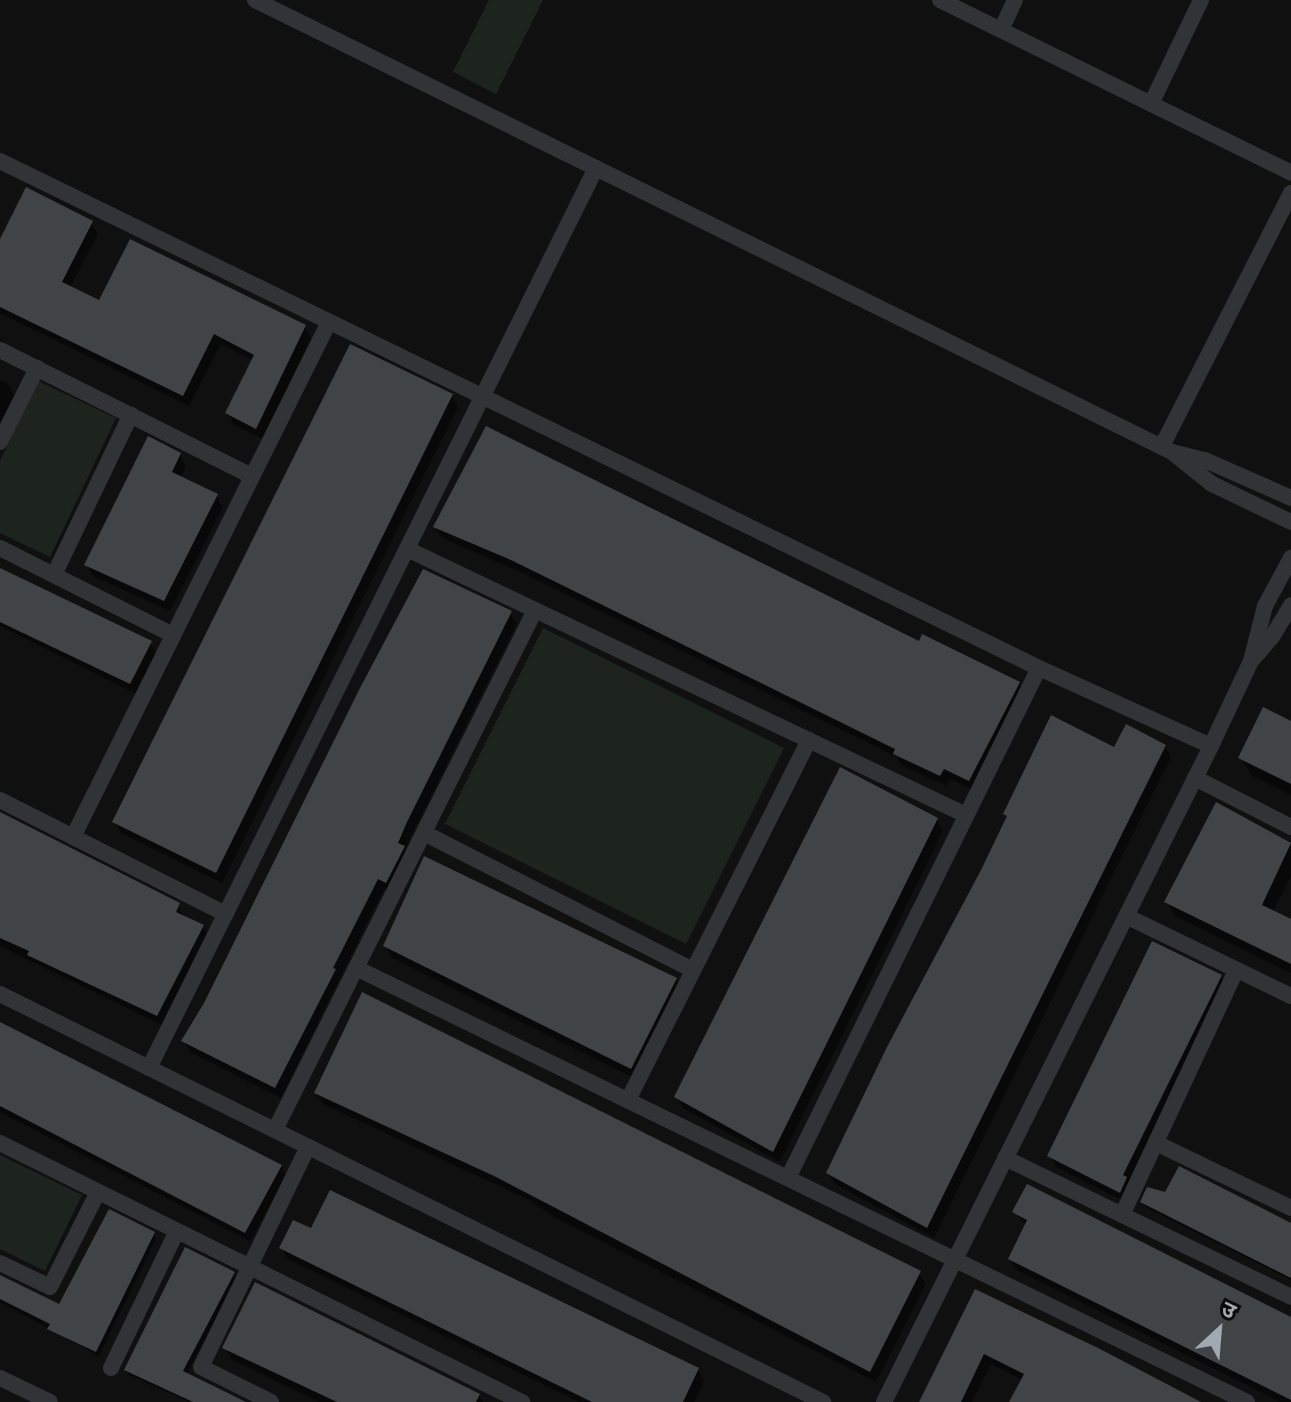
<!DOCTYPE html>
<meta charset="utf-8">
<style>
body{margin:0}
#map{position:relative;width:1291px;height:1402px;overflow:hidden;background:#101011;font-family:Barlow,"Noto Sans Devanagari",sans-serif}
div>[style]{position:absolute}
[style*='--x']{left:calc(var(--x)*1px);top:calc(var(--y)*1px);width:calc(var(--w)*1px);rotate:calc(var(--a)*1deg)}
.green>*{inset:0;background:#1d241d}
.shadow>*{inset:0;background:#0007}
.building>*{inset:0;background:#414447}
.minor>*{height:16px;margin:-8px;padding:0 8px;transform-origin:8px;border-radius:8px;background:#313336}
span{translate:-50% -50%;white-space:nowrap;text-align:center;line-height:1.15;-webkit-text-stroke:7px #0b0b0c;paint-order:stroke}
.north{position:absolute;left:1179px;top:1290px;width:80px;height:80px;-webkit-text-stroke:6px #0b0b0c;paint-order:stroke;rotate:26deg;font-size:22px;font-weight:700;line-height:32px;text-align:center;color:#a2a9b1}
.north::after{content:'';display:block;margin:auto;width:28px;height:36px;background:#a2a9b1;clip-path:polygon(50% 0,100% 100%,50% 72%,0 100%)}
</style>
<div id="map">
<div class="green">
<div style="clip-path:polygon(489px 0,543px 0,496px 94px,453px 72px)"></div>
<div style="clip-path:polygon(38px 381px,116px 418px,50px 557px,0 533px,0 461px)"></div>
<div style="clip-path:polygon(543px 628px,784px 748px,686px 944px,445px 824px)"></div>
<div style="clip-path:polygon(0 1155px,82px 1195px,45px 1271px,0 1249px)"></div>
</div>
<div class="shadow">
<div style="clip-path:polygon(91px 223px,98px 234px,70px 288px,100px 303px,305px 327px,311px 338px,263px 439px,233px 424px,227px 413px,254px 361px,221px 344px,189px 406px,0 313px,0 243px)"></div>
<div style="clip-path:polygon(0 380px,8px 384px,14px 395px,0 424px)"></div>
<div style="clip-path:polygon(452px 396px,458px 407px,222px 883px,121px 833px,114px 821px)"></div>
<div style="clip-path:polygon(180px 454px,186px 466px,180px 478px,216px 496px,223px 507px,170px 611px,93px 576px,87px 565px)"></div>
<div style="clip-path:polygon(435px 527px,920px 644px,1019px 683px,1025px 695px,976px 791px,950px 779px,947px 786px,902px 766px,897px 757px,519px 571px,442px 538px)"></div>
<div style="clip-path:polygon(0 570px,150px 643px,157px 654px,136px 694px,0 626px)"></div>
<div style="clip-path:polygon(510px 613px,517px 624px,412px 834px,405px 851px,410px 859px,393px 893px,385px 889px,374px 909px,281px 1098px,190px 1052px,184px 1041px)"></div>
<div style="clip-path:polygon(1291px 723px,1291px 795px,1251px 775px,1241px 757px)"></div>
<div style="clip-path:polygon(1165px 746px,1171px 757px,934px 1238px,835px 1184px,829px 1173px,983px 871px,1008px 818px,1005px 813px,1115px 749px)"></div>
<div style="clip-path:polygon(1217px 804px,1291px 845px,1291px 876px,1273px 912px,1291px 921px,1291px 973px,1175px 916px,1167px 902px)"></div>
<div style="clip-path:polygon(0 815px,178px 905px,184px 918px,203px 927px,209px 938px,164px 1026px,0 946px)"></div>
<div style="clip-path:polygon(936px 820px,943px 831px,780px 1162px,683px 1108px,677px 1097px)"></div>
<div style="clip-path:polygon(386px 946px,676px 980px,682px 991px,638px 1080px,392px 958px)"></div>
<div style="clip-path:polygon(1221px 976px,1227px 988px,1127px 1203px,1056px 1167px,1050px 1156px)"></div>
<div style="clip-path:polygon(0 1023px,281px 1167px,286px 1176px,250px 1241px,0 1112px)"></div>
<div style="clip-path:polygon(316px 1093px,919px 1273px,926px 1284px,876px 1382px,554px 1217px,527px 1199px,323px 1104px)"></div>
<div style="clip-path:polygon(1142px 1202px,1291px 1225px,1291px 1280px,1145px 1207px)"></div>
<div style="clip-path:polygon(1015px 1212px,1291px 1320px,1291px 1402px,1280px 1402px,1016px 1270px,1010px 1259px,1026px 1226px)"></div>
<div style="clip-path:polygon(153px 1234px,156px 1239px,99px 1356px,0 1302px,0 1277px,60px 1307px)"></div>
<div style="clip-path:polygon(281px 1248px,698px 1370px,704px 1381px,694px 1402px,579px 1402px,288px 1259px)"></div>
<div style="clip-path:polygon(234px 1273px,237px 1279px,186px 1375px,241px 1402px,190px 1402px,129px 1375px,126px 1370px)"></div>
<div style="clip-path:polygon(976px 1292px,1197px 1402px,1011px 1402px,1023px 1380px,991px 1364px,972px 1402px,926px 1402px)"></div>
<div style="clip-path:polygon(225px 1348px,479px 1395px,483px 1402px,319px 1402px,231px 1359px)"></div>
</div>
<div class="building">
<div style="clip-path:polygon(26px 187px,93px 221px,62px 282px,99px 300px,130px 239px,306px 325px,256px 429px,225px 413px,254px 355px,214px 334px,183px 396px,0 307px,0 239px)"></div>
<div style="clip-path:polygon(350px 344px,453px 394px,216px 873px,112px 822px)"></div>
<div style="clip-path:polygon(486px 426px,919px 641px,922px 634px,1020px 682px,969px 781px,944px 769px,940px 776px,893px 754px,895px 749px,511px 560px,433px 527px)"></div>
<div style="clip-path:polygon(148px 436px,181px 453px,172px 472px,218px 494px,164px 601px,84px 565px)"></div>
<div style="clip-path:polygon(0 568px,152px 641px,130px 684px,0 622px)"></div>
<div style="clip-path:polygon(423px 569px,512px 611px,407px 822px,398px 843px,405px 846px,386px 883px,378px 879px,369px 897px,333px 968px,336px 969px,275px 1088px,181px 1041px,204px 1003px,360px 688px)"></div>
<div style="clip-path:polygon(1263px 707px,1291px 721px,1291px 784px,1238px 758px)"></div>
<div style="clip-path:polygon(1051px 715px,1114px 747px,1126px 724px,1166px 745px,927px 1228px,826px 1173px,887px 1047px,981px 870px,1007px 816px,1003px 814px)"></div>
<div style="clip-path:polygon(840px 767px,938px 818px,773px 1152px,674px 1097px)"></div>
<div style="clip-path:polygon(1216px 802px,1291px 843px,1262px 905px,1291px 919px,1291px 964px,1164px 902px)"></div>
<div style="clip-path:polygon(0 812px,180px 903px,176px 912px,204px 925px,157px 1016px,27px 955px,29px 951px,0 938px)"></div>
<div style="clip-path:polygon(424px 856px,677px 978px,631px 1069px,383px 946px)"></div>
<div style="clip-path:polygon(1152px 941px,1222px 975px,1123px 1175px,1127px 1177px,1120px 1193px,1047px 1156px)"></div>
<div style="clip-path:polygon(362px 992px,921px 1271px,870px 1372px,494px 1176px,314px 1093px)"></div>
<div style="clip-path:polygon(0 1022px,282px 1165px,245px 1233px,0 1106px)"></div>
<div style="clip-path:polygon(1179px 1166px,1291px 1223px,1291px 1278px,1140px 1202px,1147px 1187px,1165px 1192px)"></div>
<div style="clip-path:polygon(1027px 1184px,1291px 1317px,1291px 1400px,1008px 1259px,1027px 1220px,1012px 1212px)"></div>
<div style="clip-path:polygon(330px 1190px,699px 1368px,683px 1402px,592px 1402px,279px 1248px,293px 1220px,311px 1228px)"></div>
<div style="clip-path:polygon(109px 1209px,155px 1232px,96px 1352px,47px 1329px,50px 1324px,0 1299px,0 1275px,59px 1304px)"></div>
<div style="clip-path:polygon(185px 1247px,235px 1272px,183px 1371px,246px 1402px,193px 1402px,124px 1370px)"></div>
<div style="clip-path:polygon(255px 1282px,480px 1394px,476px 1402px,337px 1402px,222px 1348px)"></div>
<div style="clip-path:polygon(975px 1289px,1100px 1349px,1201px 1402px,1009px 1402px,1024px 1374px,984px 1354px,961px 1402px,919px 1402px)"></div>
</div>
<div class="minor">
<div style="--x:255;--y:0;--w:1022;--a:26.24"></div>
<div style="--x:1172;--y:452;--w:34;--a:14"></div>
<div style="--x:1205;--y:460;--w:94;--a:23.8"></div>
<div style="--x:940;--y:0;--w:391;--a:26.2"></div>
<div style="--x:1001;--y:30;--w:33;--a:-65"></div>
<div style="--x:1151;--y:104;--w:115;--a:-64.3"></div>
<div style="--x:0;--y:161;--w:1156;--a:26.01"></div>
<div style="--x:1039;--y:668;--w:189;--a:24.4"></div>
<div style="--x:0;--y:350;--w:282;--a:26.6"></div>
<div style="--x:0;--y:442;--w:83;--a:-63.4"></div>
<div style="--x:1162;--y:446;--w:284;--a:-63"></div>
<div style="--x:1172;--y:452;--w:51;--a:38.7"></div>
<div style="--x:1212;--y:484;--w:88;--a:25.7"></div>
<div style="--x:0;--y:548;--w:194;--a:26.7"></div>
<div style="--x:407;--y:549;--w:619;--a:25.45"></div>
<div style="--x:54;--y:575;--w:178;--a:-64.4"></div>
<div style="--x:1252;--y:660;--w:30;--a:-49"></div>
<div style="--x:1272;--y:637;--w:37;--a:-59"></div>
<div style="--x:1195;--y:778;--w:108;--a:27"></div>
<div style="--x:0;--y:800;--w:253;--a:26.8"></div>
<div style="--x:424;--y:833;--w:302;--a:27"></div>
<div style="--x:73;--y:837;--w:575;--a:-63.57"></div>
<div style="--x:1126;--y:916;--w:183;--a:25.9"></div>
<div style="--x:356;--y:968;--w:991;--a:25.97"></div>
<div style="--x:0;--y:994;--w:919;--a:26.37"></div>
<div style="--x:149;--y:1068;--w:1005;--a:-63.59"></div>
<div style="--x:628;--y:1100;--w:403;--a:-63.3"></div>
<div style="--x:275;--y:1130;--w:581;--a:-63.43"></div>
<div style="--x:0;--y:1143;--w:583;--a:26.39"></div>
<div style="--x:1156;--y:1143;--w:150;--a:25.7"></div>
<div style="--x:1005;--y:1158;--w:318;--a:25.9"></div>
<div style="--x:788;--y:1178;--w:568;--a:-63.8"></div>
<div style="--x:1122;--y:1215;--w:269;--a:-65"></div>
<div style="--x:0;--y:1263;--w:55;--a:25.6"></div>
<div style="--x:50;--y:1287;--w:106;--a:-63.2"></div>
<div style="--x:111;--y:1368;--w:152;--a:-64.3"></div>
<div style="--x:0;--y:1378;--w:55;--a:25.6"></div>
<div style="--x:271;--y:1402;--w:78;--a:-153.4"></div>
<div style="--x:201;--y:1367;--w:245;--a:-64.1"></div>
<div style="--x:884;--y:1402;--w:733;--a:-63.5"></div>
<div style="--x:1211;--y:746;--w:94;--a:-64.8"></div>
<div style="--x:1251;--y:661;--w:57;--a:-75.7"></div>
<div style="--x:1265;--y:606;--w:55;--a:-61.6"></div>
</div>
<div class="north">उ</div>
</div>
